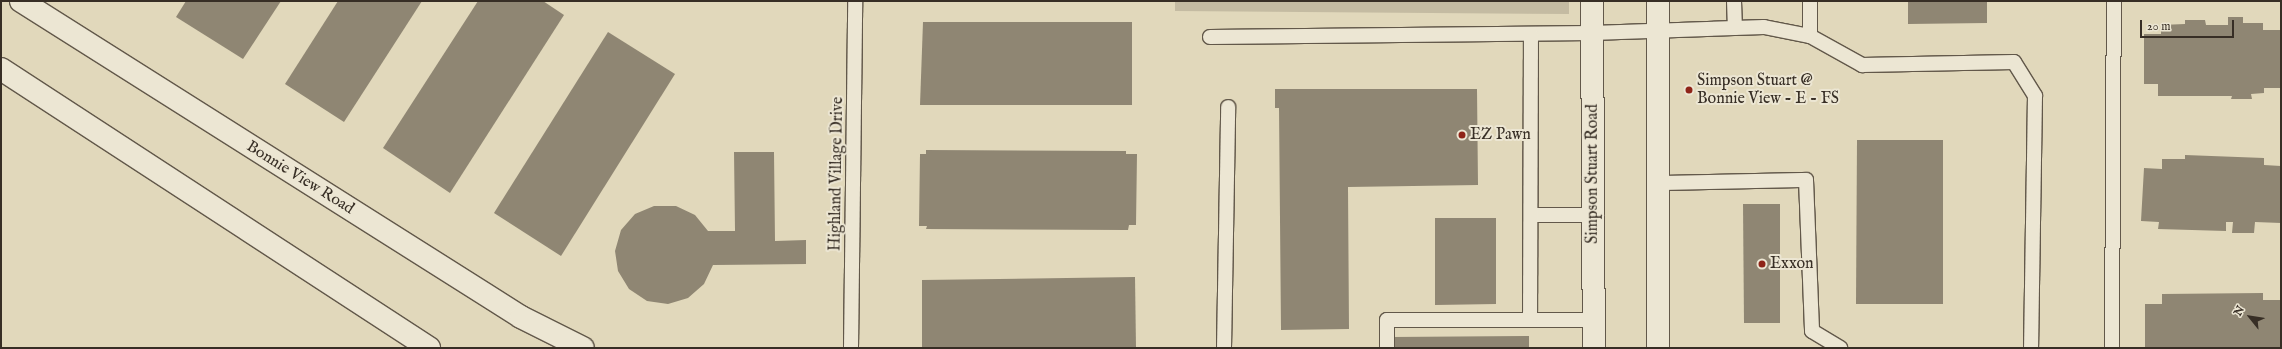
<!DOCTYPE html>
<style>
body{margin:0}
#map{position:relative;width:2282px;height:349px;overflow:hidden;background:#e1d8bb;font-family:"IM FELL English",serif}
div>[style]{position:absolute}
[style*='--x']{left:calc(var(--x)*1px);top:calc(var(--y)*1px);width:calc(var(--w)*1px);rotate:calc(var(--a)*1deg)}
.green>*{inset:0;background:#c4bba2}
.building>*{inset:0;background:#8f8673}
.roads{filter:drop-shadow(1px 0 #62584a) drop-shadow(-1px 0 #62584a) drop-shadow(0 1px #62584a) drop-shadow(0 -1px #62584a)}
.lane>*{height:14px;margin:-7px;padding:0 7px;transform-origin:7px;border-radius:7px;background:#ece6d3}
.secondary>*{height:22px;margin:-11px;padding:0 11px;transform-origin:11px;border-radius:11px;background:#ece6d3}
.dots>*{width:11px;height:11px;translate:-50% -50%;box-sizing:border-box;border:2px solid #ece6d3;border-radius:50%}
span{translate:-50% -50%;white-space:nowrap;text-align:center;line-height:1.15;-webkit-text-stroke:4px #ece6d3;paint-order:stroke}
.poi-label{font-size:16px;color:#372e25}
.left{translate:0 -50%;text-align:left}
.street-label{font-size:16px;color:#372e25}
.frame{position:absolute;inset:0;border:2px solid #372e25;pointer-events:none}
.north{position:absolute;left:2230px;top:297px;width:40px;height:40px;-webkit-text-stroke:3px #ece6d3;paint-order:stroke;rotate:300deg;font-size:11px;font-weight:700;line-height:16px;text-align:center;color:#372e25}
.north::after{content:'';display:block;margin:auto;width:14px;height:18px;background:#372e25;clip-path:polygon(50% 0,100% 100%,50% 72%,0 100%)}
.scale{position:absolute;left:2140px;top:20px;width:94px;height:18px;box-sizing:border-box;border:2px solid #372e25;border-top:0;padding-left:5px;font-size:12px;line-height:14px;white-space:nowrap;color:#372e25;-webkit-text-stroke:3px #ece6d3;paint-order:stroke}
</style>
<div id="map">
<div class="green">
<div style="clip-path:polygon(1175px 1px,1569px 1px,1569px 14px,1175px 11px)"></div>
</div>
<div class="building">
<div style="clip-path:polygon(186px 1px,281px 1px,243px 59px,176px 17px)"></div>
<div style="clip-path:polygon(338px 1px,422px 1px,344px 122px,285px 84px)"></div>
<div style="clip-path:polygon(478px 1px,543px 1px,564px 15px,450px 193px,383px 148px)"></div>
<div style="clip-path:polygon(1908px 1px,1987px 1px,1987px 23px,1908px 24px)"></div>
<div style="clip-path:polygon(2228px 17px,2243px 17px,2243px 23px,2263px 23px,2263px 30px,2281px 30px,2281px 88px,2264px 88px,2264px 93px,2251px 94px,2252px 99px,2231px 99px,2232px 96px,2158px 96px,2158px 84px,2144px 84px,2144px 34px,2161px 34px,2161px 25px,2185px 24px,2185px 20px,2205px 20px,2206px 25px,2228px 25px)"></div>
<div style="clip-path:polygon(923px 22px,1132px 22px,1132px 105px,920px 105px)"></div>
<div style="clip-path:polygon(608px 32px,675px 74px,561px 256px,494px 213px)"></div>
<div style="clip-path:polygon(1275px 89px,1477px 89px,1478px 185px,1348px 187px,1349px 329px,1281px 330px,1279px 108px,1275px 108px)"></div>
<div style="clip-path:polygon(1857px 140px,1943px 140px,1943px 304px,1856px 304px)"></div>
<div style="clip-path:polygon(926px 150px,1126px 151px,1126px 154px,1137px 154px,1136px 225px,1129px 225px,1128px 230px,926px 229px,927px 226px,919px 226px,920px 154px,926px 154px)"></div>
<div style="clip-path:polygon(734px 152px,774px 152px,775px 241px,806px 240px,806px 264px,713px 265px,704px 284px,688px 298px,668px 304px,647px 301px,629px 289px,618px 271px,615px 251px,621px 230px,635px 214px,654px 206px,676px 206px,695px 215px,708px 231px,735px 231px)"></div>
<div style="clip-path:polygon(2185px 155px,2264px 158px,2264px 165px,2281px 166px,2281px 223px,2255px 222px,2254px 233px,2232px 233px,2233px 222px,2226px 222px,2226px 231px,2158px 229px,2159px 222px,2141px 221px,2144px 168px,2162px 169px,2162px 159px,2185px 159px)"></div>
<div style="clip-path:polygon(1743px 204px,1780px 204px,1780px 323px,1744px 323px)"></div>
<div style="clip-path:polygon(1435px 218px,1496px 218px,1496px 304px,1435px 305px)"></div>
<div style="clip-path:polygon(1135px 277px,1136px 348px,922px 348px,922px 280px)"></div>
<div style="clip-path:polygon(2263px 293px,2263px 300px,2281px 300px,2281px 348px,2145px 348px,2145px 304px,2162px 304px,2162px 294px)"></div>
<div style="clip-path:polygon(1529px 336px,1529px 348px,1392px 348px,1392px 337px)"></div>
</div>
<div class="roads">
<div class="lane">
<div style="--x:1734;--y:1;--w:27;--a:88"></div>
<div style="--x:1810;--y:36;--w:60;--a:29.1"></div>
<div style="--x:1862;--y:65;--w:152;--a:-1.1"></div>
<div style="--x:2014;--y:62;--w:40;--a:58"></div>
<div style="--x:2035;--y:96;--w:252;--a:90.9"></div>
<div style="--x:1210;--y:37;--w:382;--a:-0.6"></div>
<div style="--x:1592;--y:33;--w:172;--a:-2"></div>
<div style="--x:1764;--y:27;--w:47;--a:11.1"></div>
<div style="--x:1810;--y:36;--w:35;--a:-90"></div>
<div style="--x:1658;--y:183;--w:148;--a:-1.2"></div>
<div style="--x:1806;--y:180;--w:151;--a:87.7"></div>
<div style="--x:1812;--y:331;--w:33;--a:31"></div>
<div style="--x:1531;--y:215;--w:63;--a:0"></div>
<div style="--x:1530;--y:320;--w:64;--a:0"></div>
<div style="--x:851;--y:348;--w:347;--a:-89.3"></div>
<div style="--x:1224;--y:348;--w:241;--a:-89"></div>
<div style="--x:1387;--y:348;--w:28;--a:-90"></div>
<div style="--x:1387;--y:320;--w:143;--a:0"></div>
<div style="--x:1530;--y:320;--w:286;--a:-89.8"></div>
<div style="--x:2112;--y:348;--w:347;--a:-89.7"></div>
</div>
<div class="secondary">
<div style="--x:21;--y:1;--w:591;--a:32.29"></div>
<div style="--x:521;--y:317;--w:69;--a:26.6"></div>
<div style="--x:1592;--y:1;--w:347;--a:89.7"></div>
<div style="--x:1658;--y:1;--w:347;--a:90"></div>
<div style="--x:1;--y:69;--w:511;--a:33.1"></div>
</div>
</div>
<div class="dots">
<div style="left:1689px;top:90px;background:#8f2418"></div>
<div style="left:1462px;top:135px;background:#8f2418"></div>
<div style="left:1762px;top:264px;background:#8f2418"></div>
</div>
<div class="poi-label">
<span class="left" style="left:1697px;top:90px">Simpson Stuart @<br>Bonnie View - E - FS</span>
<span class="left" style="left:1470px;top:135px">EZ Pawn</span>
<span class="left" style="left:1770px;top:264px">Exxon</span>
</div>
<div class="street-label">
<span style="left:837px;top:174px;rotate:-89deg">Highland Village Drive</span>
<span style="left:1593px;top:174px;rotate:-90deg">Simpson Stuart Road</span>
<span style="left:300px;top:178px;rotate:32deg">Bonnie View Road</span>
</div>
<div class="frame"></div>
<div class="north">N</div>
<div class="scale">20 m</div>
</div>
